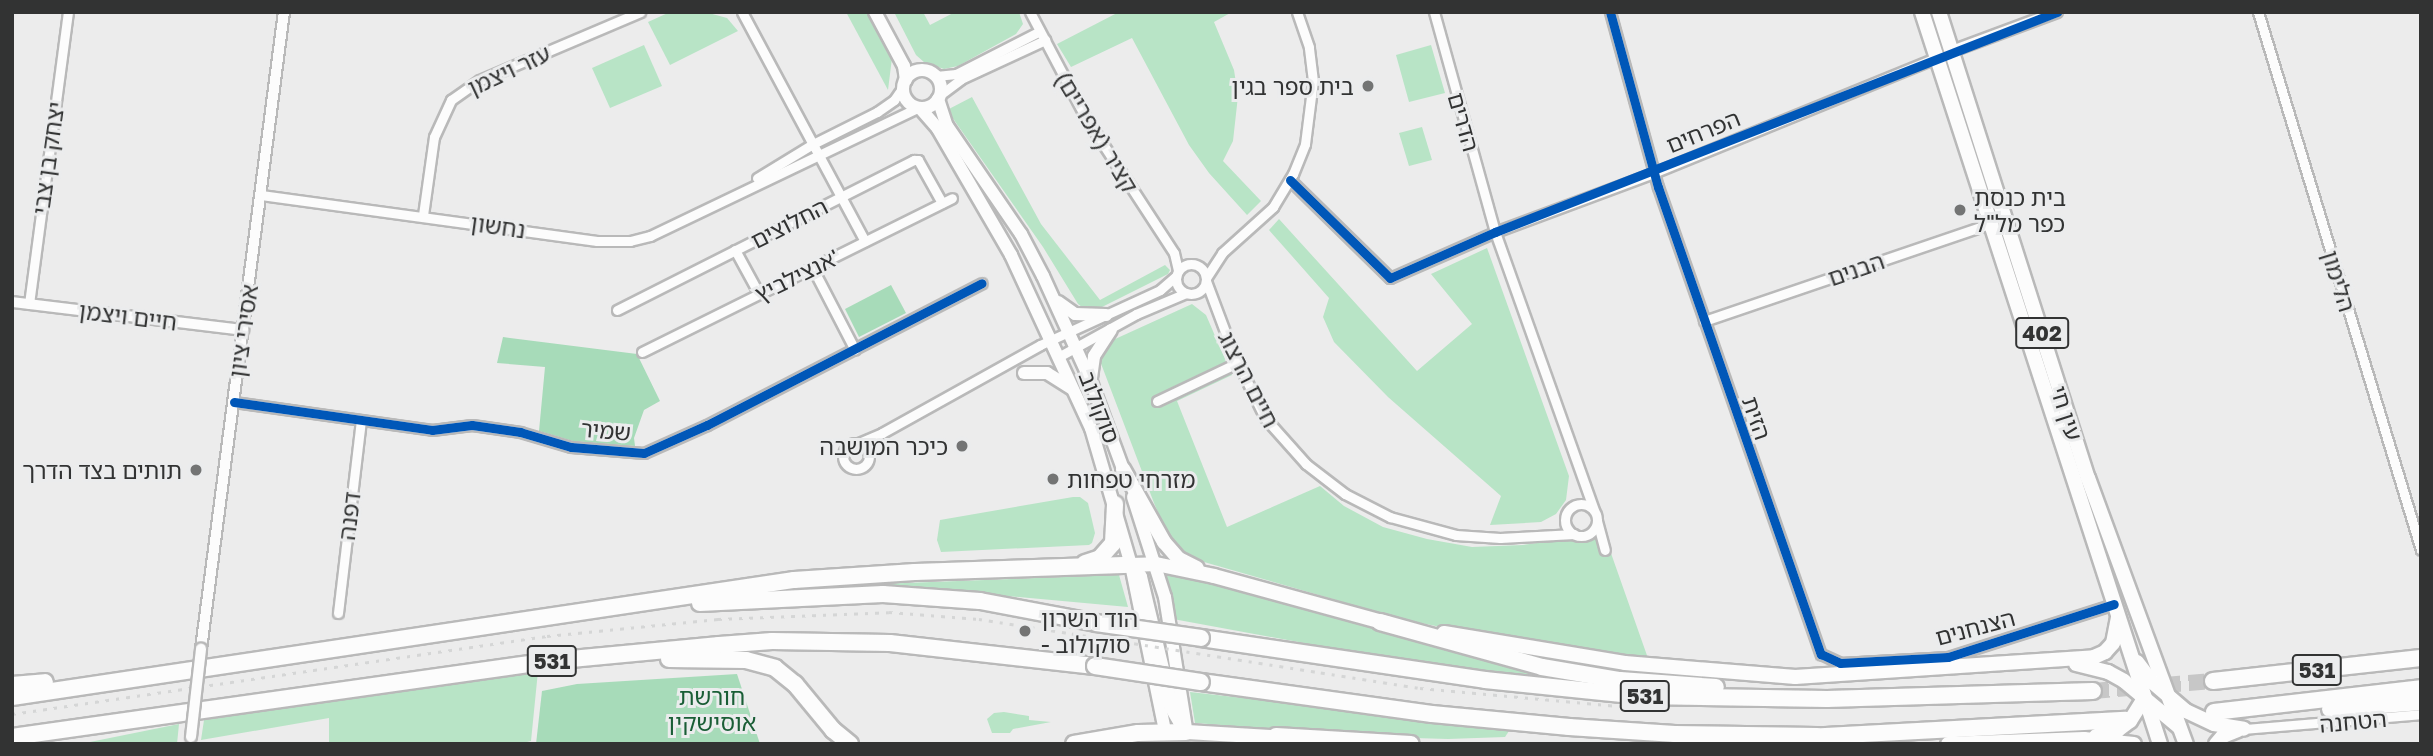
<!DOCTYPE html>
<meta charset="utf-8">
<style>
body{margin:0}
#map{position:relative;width:2433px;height:756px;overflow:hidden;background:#ececec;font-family:"Golos Text","Noto Sans Hebrew",sans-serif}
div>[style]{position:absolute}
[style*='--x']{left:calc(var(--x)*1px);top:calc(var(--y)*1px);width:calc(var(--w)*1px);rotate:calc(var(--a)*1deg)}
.green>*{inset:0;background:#b8e4c6}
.forest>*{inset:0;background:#a7dbb9}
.motorway-tunnel>*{height:16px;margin-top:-8px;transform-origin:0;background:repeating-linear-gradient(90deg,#c7c7c7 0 16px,transparent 0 24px)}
.roads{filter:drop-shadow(2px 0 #b9b9b9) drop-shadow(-2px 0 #b9b9b9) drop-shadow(0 2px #b9b9b9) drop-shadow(0 -2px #b9b9b9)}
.minor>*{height:9px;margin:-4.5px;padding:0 4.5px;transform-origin:4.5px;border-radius:4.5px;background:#fcfcfc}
.minor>.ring{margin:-4.5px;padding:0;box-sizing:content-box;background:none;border:9px solid #fcfcfc;border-radius:50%}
.tertiary>*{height:10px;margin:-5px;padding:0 5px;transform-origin:5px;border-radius:5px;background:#fcfcfc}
.secondary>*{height:12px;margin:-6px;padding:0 6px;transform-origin:6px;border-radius:6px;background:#fcfcfc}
.secondary>.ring{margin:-6px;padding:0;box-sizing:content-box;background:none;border:12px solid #fcfcfc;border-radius:50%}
.primary>*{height:14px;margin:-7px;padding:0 7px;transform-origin:7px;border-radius:7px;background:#fcfcfc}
.motorway>*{height:16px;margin:-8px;padding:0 8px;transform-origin:8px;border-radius:8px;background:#fcfcfc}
.rail>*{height:2.5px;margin-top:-1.25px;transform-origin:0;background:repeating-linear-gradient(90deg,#d5d6d6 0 3.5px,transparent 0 10.5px)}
.bridges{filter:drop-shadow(2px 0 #b9b9b9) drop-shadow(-2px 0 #b9b9b9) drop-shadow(0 2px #b9b9b9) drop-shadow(0 -2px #b9b9b9)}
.tertiary-bridge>*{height:10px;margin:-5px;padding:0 5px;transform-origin:5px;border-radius:5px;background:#fcfcfc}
.motorway-bridge>*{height:16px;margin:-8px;padding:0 8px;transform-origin:8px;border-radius:8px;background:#fcfcfc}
.cycleway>*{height:9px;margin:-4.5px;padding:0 4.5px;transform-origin:4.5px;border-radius:4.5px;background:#0057b8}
.dots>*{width:19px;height:19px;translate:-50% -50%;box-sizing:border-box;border:4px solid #ebeced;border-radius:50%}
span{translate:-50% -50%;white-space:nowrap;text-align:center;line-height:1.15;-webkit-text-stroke:6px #ebeced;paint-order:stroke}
.shield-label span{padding:2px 5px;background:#ebeced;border:2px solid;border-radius:5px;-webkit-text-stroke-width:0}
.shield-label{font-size:21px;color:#323333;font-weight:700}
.street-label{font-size:23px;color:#323333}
.poi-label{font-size:23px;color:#323333}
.right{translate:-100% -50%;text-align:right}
.left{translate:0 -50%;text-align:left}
.park-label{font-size:23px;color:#1a5e36}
.frame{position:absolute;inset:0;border:14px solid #323333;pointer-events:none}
</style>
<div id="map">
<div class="green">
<div style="clip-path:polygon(670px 12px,705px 12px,727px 18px,738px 31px,670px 65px,648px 22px)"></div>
<div style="clip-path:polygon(846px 12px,868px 12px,892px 58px,888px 90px)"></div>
<div style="clip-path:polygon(894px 12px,923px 12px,930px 25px,955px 12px,1019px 12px,1023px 24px,1016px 34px,958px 66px,944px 69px,925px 63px,916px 55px)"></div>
<div style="clip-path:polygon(1119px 12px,1232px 12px,1214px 22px,1234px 70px,1238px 96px,1233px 141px,1223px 161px,1261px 201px,1247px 215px,1209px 173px,1189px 145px,1132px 38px,1071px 67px,1057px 44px)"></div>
<div style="clip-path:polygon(644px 45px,662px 86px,610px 108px,592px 68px)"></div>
<div style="clip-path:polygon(1431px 45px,1445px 93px,1409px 102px,1396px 55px)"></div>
<div style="clip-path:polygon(972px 97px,1041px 224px,1100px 300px,1165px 265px,1170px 270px,1168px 274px,1102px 307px,1086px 310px,1078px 304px,1043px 247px,947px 110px)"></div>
<div style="clip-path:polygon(1422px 127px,1432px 160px,1409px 166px,1399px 133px)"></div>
<div style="clip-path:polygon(1279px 219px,1417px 371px,1472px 324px,1431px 274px,1487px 248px,1569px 476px,1566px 500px,1556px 514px,1541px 522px,1490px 525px,1501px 496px,1388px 397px,1334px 342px,1323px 317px,1329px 298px,1269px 230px)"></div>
<div style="clip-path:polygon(1192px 304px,1206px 315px,1232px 375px,1177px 401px,1227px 527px,1320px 486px,1344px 506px,1383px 527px,1427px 539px,1472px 547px,1523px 545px,1589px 536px,1600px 522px,1650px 664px,1561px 652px,1402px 619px,1204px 562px,1182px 552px,1168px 536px,1154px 503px,1100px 361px,1099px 352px,1102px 345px)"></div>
<div style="clip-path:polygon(1073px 497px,1080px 497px,1088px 503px,1095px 533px,1092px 543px,1089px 545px,941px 552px,937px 540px,940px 520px)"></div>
<div style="clip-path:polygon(1163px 574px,1210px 580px,1518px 669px,1556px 676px,1554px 682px,1380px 657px,1173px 619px)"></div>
<div style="clip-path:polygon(1119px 575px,1128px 607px,878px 584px)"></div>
<div style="clip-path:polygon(538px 671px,531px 741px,519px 744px,329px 744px,329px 718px,201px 740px,204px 720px)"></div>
<div style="clip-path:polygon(1190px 692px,1511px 728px,1505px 737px,1448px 739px,1379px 737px,1195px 723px)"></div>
<div style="clip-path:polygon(1004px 712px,1029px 716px,1029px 720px,1051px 722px,1013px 729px,1010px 733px,992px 733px,987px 719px,994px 713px)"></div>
<div style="clip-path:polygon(179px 724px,177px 744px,80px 744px)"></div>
</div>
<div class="forest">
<div style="clip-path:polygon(891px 285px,906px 313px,859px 337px,845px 309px)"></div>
<div style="clip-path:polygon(503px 337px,637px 354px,660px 401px,644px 410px,634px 438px,635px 446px,573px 441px,539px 431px,545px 367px,497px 363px)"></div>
<div style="clip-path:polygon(737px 674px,760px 744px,536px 744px,542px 691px,577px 684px)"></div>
</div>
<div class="motorway-tunnel">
<div style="--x:2093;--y:691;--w:120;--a:-4.8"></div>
</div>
<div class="roads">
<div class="minor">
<div style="--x:742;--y:12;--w:260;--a:61.8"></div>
<div style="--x:1030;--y:12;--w:120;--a:62.2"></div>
<div style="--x:1086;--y:118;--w:161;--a:56.9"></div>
<div style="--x:1174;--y:253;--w:18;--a:77"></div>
<div style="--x:1434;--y:12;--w:228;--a:74.5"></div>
<div style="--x:1495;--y:232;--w:295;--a:70.4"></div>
<div style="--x:1610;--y:12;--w:181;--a:74.7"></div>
<div style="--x:1658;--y:187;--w:495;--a:70.8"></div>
<div style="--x:1821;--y:654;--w:21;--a:25"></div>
<div style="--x:1840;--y:663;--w:108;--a:-3.2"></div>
<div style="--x:1948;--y:657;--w:174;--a:-17.7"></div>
<div style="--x:2258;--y:12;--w:562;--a:73.14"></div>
<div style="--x:936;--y:76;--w:20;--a:-6"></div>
<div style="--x:956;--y:74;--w:94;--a:-27.1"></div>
<div style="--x:940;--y:95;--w:26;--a:-37"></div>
<div style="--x:961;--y:79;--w:93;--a:-24.9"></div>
<div style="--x:757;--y:178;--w:66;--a:-31.3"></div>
<div style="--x:813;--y:144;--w:72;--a:-26.6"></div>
<div style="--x:877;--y:112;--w:21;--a:-35"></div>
<div style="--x:894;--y:100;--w:16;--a:-55"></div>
<div style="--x:1290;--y:180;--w:140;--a:44.4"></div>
<div style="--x:1390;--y:278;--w:115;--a:-23.7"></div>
<div style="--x:1495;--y:232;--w:172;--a:-20.4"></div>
<div style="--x:1656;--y:172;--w:307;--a:-22.2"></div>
<div style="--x:261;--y:195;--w:339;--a:7.8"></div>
<div style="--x:597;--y:241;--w:33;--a:0"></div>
<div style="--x:630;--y:241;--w:21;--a:-14"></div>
<div style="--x:650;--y:236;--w:296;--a:-25.6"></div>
<div style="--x:423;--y:215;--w:79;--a:-82"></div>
<div style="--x:434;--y:137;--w:41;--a:-65.3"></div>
<div style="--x:451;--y:100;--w:35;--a:-35"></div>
<div style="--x:480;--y:80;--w:174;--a:-23"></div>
<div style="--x:735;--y:250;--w:50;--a:61.4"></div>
<div class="ring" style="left:1176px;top:264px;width:21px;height:21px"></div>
<div style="--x:812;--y:267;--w:93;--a:62.6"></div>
<div style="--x:1206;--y:278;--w:30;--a:-57"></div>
<div style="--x:1222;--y:253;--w:69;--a:-42"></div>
<div style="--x:1273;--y:207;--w:39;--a:-59"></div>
<div style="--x:1293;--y:174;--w:32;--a:-68"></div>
<div style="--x:1305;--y:144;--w:64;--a:-82.8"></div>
<div style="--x:1313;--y:81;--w:34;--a:-97"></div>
<div style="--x:1309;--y:47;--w:37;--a:-109"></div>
<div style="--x:1206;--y:281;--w:77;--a:69.4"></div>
<div style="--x:1233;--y:353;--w:72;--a:63.8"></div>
<div style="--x:1265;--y:418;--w:62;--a:48.3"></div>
<div style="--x:1306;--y:464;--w:49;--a:37.6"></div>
<div style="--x:1345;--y:494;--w:51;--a:27.1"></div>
<div style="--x:1390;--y:517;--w:68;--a:15.3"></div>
<div style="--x:1456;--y:535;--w:44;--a:3.9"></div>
<div style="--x:1500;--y:538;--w:74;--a:-3.1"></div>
<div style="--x:29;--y:304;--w:295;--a:-82.4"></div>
<div style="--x:617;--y:310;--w:333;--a:-26.8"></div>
<div style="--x:914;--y:160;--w:4;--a:0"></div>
<div style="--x:918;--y:160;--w:49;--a:60.8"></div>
<div style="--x:1704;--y:321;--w:306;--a:-18.8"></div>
<div style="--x:642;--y:352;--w:346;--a:-26.4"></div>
<div style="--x:1060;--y:356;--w:87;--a:-28.9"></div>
<div style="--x:1136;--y:314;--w:54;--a:-22.8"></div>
<div style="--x:1157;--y:401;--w:89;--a:-25.4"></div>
<div style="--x:234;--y:402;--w:200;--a:8"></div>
<div style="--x:432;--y:430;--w:40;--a:-7.1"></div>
<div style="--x:472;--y:425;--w:49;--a:8.3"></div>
<div style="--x:520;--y:432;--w:53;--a:16.4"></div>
<div style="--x:571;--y:447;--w:73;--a:4.7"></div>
<div style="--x:644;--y:453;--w:69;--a:-24"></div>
<div style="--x:707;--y:425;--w:309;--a:-27.3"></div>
<div class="ring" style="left:843px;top:443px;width:17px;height:17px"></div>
<div style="--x:859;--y:443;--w:25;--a:-23"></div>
<div style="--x:882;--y:433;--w:181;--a:-29.1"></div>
<div style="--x:1040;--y:345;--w:132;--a:-24.6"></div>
<div style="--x:1160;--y:290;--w:21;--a:-41"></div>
<div class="ring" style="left:1565px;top:504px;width:23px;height:23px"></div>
<div style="--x:1597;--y:521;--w:30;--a:75"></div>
<div style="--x:338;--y:613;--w:194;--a:-83.2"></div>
<div style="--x:2244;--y:729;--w:178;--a:-4.8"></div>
</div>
<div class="tertiary">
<div style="--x:1952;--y:51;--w:112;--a:-20.4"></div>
<div style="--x:12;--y:302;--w:233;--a:6.9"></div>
<div style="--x:201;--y:649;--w:642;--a:-82.58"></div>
</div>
<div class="secondary">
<div style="--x:875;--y:12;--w:61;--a:61.8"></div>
<div style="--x:904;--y:66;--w:14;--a:82"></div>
<div class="ring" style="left:903px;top:70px;width:26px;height:26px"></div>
<div style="--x:938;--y:99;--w:28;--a:72"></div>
<div style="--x:947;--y:126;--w:131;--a:55.6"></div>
<div style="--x:1021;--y:234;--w:47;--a:62.4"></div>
<div style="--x:1043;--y:276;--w:116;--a:65.6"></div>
<div style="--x:1091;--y:382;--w:101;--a:69.8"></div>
<div style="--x:920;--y:108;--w:28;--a:49"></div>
<div style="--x:938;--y:129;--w:146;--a:59.9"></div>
<div style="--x:1011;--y:255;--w:191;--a:65.2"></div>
<div style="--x:1091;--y:428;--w:143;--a:73.7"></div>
<div style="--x:1131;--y:565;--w:169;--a:78.4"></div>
<div style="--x:1058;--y:302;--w:21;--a:35"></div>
<div style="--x:1075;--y:314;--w:31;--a:2"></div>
<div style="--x:1024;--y:373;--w:23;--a:0"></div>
<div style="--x:1047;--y:373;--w:28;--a:32"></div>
<div style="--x:1091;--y:378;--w:22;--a:-82"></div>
<div style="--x:1094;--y:356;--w:31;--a:-57"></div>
<div style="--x:1133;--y:497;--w:105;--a:72.3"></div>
<div style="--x:1165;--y:597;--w:133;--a:80.9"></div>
</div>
<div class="primary">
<div style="--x:1922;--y:12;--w:770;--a:71.99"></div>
<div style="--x:1939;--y:12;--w:489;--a:72.3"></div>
<div style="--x:2088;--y:478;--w:283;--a:69.8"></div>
<div style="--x:1123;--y:469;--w:84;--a:60.7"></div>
<div style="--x:1164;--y:542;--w:23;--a:49"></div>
<div style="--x:1179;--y:559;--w:20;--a:27"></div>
<div style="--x:1131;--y:565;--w:25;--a:-2"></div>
<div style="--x:1156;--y:564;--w:59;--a:11.7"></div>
<div style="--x:1214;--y:576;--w:181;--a:15.3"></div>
<div style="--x:1131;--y:565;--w:15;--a:53"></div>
<div style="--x:1140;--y:577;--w:133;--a:76.5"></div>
<div style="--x:1171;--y:706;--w:30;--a:60"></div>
<div style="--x:1186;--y:732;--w:102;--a:3.4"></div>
<div style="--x:1444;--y:633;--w:183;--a:9.4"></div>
<div style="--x:1625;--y:663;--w:171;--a:4.7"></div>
<div style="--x:1795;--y:677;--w:300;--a:-3.8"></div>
<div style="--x:2094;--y:657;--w:12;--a:-24"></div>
<div style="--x:2105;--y:652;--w:12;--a:-48"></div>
<div style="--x:2113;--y:643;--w:26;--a:-79"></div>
<div style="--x:2137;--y:662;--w:25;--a:53"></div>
<div style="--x:2152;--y:682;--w:45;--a:40.5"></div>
<div style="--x:2186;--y:711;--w:31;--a:25"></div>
<div style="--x:2214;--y:724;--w:30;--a:9"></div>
<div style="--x:2076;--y:664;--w:33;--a:14"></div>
<div style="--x:2108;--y:672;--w:18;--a:29"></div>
<div style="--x:2124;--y:681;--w:72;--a:39.9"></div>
<div style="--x:2096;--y:736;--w:23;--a:-15"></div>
<div style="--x:2118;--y:730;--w:15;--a:-37"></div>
<div style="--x:2130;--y:721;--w:28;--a:-58"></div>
<div style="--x:1948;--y:744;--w:136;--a:-2.1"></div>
<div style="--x:2084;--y:739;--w:50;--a:5.7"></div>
<div style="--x:2216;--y:744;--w:11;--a:-49"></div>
<div style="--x:2223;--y:736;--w:16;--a:-22"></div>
</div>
<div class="motorway">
<div style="--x:1085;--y:563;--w:16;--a:-18"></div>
<div style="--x:1100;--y:558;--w:20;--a:-49"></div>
<div style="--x:1113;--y:543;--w:39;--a:-87"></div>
<div style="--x:700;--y:603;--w:183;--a:-2.8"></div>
<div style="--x:883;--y:594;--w:97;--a:4.1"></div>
<div style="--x:980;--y:601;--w:118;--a:10.7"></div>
<div style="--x:1380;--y:622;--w:168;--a:15.5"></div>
<div style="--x:1542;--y:667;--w:79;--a:9.5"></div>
<div style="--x:1620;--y:680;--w:96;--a:4.2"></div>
<div style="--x:1201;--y:638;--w:287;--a:8.4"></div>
<div style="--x:1485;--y:680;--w:157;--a:5.9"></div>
<div style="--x:1641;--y:696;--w:186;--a:0.9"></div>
<div style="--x:1827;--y:699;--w:266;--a:-1.7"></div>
<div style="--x:669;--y:659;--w:77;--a:0.7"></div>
<div style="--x:746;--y:660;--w:30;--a:15"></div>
<div style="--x:775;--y:668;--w:26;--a:39"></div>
<div style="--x:795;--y:684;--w:60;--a:50.4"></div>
<div style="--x:833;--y:730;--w:22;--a:39"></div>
<div style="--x:2213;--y:681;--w:209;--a:-6.3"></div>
<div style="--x:1201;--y:682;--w:233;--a:7.9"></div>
<div style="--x:1432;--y:714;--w:138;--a:5.4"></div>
<div style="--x:1569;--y:727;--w:106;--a:3.8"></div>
<div style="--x:1675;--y:734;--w:142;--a:0.8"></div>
<div style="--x:12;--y:685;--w:33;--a:-5"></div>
<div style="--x:12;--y:697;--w:791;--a:-8.51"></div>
<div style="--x:794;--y:580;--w:121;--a:-3.8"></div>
<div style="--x:915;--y:572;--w:216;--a:-1.9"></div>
<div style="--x:2330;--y:709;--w:91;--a:-4.4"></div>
<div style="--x:2214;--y:712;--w:208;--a:-6.6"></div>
<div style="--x:1276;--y:736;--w:135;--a:3.4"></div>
<div style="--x:12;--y:737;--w:543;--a:-8.04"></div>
<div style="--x:550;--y:661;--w:170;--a:-5.4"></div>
<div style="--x:719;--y:645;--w:53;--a:-4.3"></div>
<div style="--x:772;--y:641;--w:118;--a:1"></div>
<div style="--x:890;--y:643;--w:206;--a:6.4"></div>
<div style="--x:1807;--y:737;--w:319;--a:-3.1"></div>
<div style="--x:1074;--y:744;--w:65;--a:-9.8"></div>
<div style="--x:1138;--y:733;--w:48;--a:-1.2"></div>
</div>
</div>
<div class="rail">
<div style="--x:12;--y:714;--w:541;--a:-8.29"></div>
<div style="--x:547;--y:636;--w:172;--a:-5.7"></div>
<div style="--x:718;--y:619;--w:171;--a:-2.3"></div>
<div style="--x:889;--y:612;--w:90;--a:4.4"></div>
<div style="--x:979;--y:619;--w:446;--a:8.9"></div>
<div style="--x:1420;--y:688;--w:210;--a:5.2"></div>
</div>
<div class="bridges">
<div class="tertiary-bridge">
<div style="--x:191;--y:737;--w:89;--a:-83.5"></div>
</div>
<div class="motorway-bridge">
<div style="--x:1096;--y:623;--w:106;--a:8.1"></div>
<div style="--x:1095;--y:666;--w:107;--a:8.6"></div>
</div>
</div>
<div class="cycleway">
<div style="--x:1610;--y:12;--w:181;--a:74.7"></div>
<div style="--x:1658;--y:187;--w:495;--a:70.8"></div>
<div style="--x:1821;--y:654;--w:21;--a:25"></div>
<div style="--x:1840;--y:663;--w:108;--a:-3.2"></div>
<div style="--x:1948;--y:657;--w:174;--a:-17.7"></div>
<div style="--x:1290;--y:180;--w:140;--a:44.4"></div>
<div style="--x:1390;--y:278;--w:115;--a:-23.7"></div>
<div style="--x:1495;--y:232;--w:604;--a:-21.38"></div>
<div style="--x:234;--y:402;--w:200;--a:8"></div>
<div style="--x:432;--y:430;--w:40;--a:-7.1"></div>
<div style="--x:472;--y:425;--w:49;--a:8.3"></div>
<div style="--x:520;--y:432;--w:53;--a:16.4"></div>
<div style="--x:571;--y:447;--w:73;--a:4.7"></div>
<div style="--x:644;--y:453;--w:69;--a:-24"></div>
<div style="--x:707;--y:425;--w:309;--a:-27.3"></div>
</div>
<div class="dots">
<div style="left:1368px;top:86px;background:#737474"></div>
<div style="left:1960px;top:210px;background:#737474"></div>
<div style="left:962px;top:446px;background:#737474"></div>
<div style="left:196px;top:470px;background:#737474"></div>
<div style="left:1053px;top:479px;background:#737474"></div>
<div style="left:1025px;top:631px;background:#737474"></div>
</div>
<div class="shield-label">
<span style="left:2042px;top:333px">402</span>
<span style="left:552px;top:661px">531</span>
<span style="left:2317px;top:670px">531</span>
<span style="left:1645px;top:696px">531</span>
</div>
<div class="street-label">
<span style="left:509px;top:70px;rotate:-25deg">עזר ויצמן</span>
<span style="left:1464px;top:122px;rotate:74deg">הדרים</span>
<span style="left:1703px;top:131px;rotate:-22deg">הפרחים</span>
<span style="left:1097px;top:132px;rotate:59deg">קציר (אפריים)</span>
<span style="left:48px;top:158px;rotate:-82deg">יצחק בן צבי</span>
<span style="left:789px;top:223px;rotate:-27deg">החלוצים</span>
<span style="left:498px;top:226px;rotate:8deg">נחשון</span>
<span style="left:1856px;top:269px;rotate:-19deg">הבנים</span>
<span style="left:797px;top:275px;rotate:-26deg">אנצילביץ'</span>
<span style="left:2339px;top:281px;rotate:73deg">הלימון</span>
<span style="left:128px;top:316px;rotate:7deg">חיים ויצמן</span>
<span style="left:243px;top:331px;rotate:-82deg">אסירי ציון</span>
<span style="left:1249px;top:379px;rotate:63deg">חיים הרצוג</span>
<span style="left:1100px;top:407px;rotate:69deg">סוקולוב</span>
<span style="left:2067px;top:413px;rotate:72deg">עין חי</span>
<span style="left:1757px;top:418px;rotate:71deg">הזית</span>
<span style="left:606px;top:430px;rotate:5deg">שמיר</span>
<span style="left:349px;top:516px;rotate:-83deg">דפנה</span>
<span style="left:1975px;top:627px;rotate:-15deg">הצנחנים</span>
<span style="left:2353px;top:721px;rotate:-5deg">הטחנה</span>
</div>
<div class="poi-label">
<span class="right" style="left:1354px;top:86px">בית ספר בגין</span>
<span class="left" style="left:1974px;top:210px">בית כנסת<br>כפר מל"ל</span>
<span class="right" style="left:948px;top:446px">כיכר המושבה</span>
<span class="right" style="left:182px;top:470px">תותים בצד הדרך</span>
<span class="left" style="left:1067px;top:479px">מזרחי טפחות</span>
<span class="left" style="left:1041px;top:631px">הוד השרון<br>- סוקולוב</span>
</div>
<div class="park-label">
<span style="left:712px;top:709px">חורשת<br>אוסישקין</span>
</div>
<div class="frame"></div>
</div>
